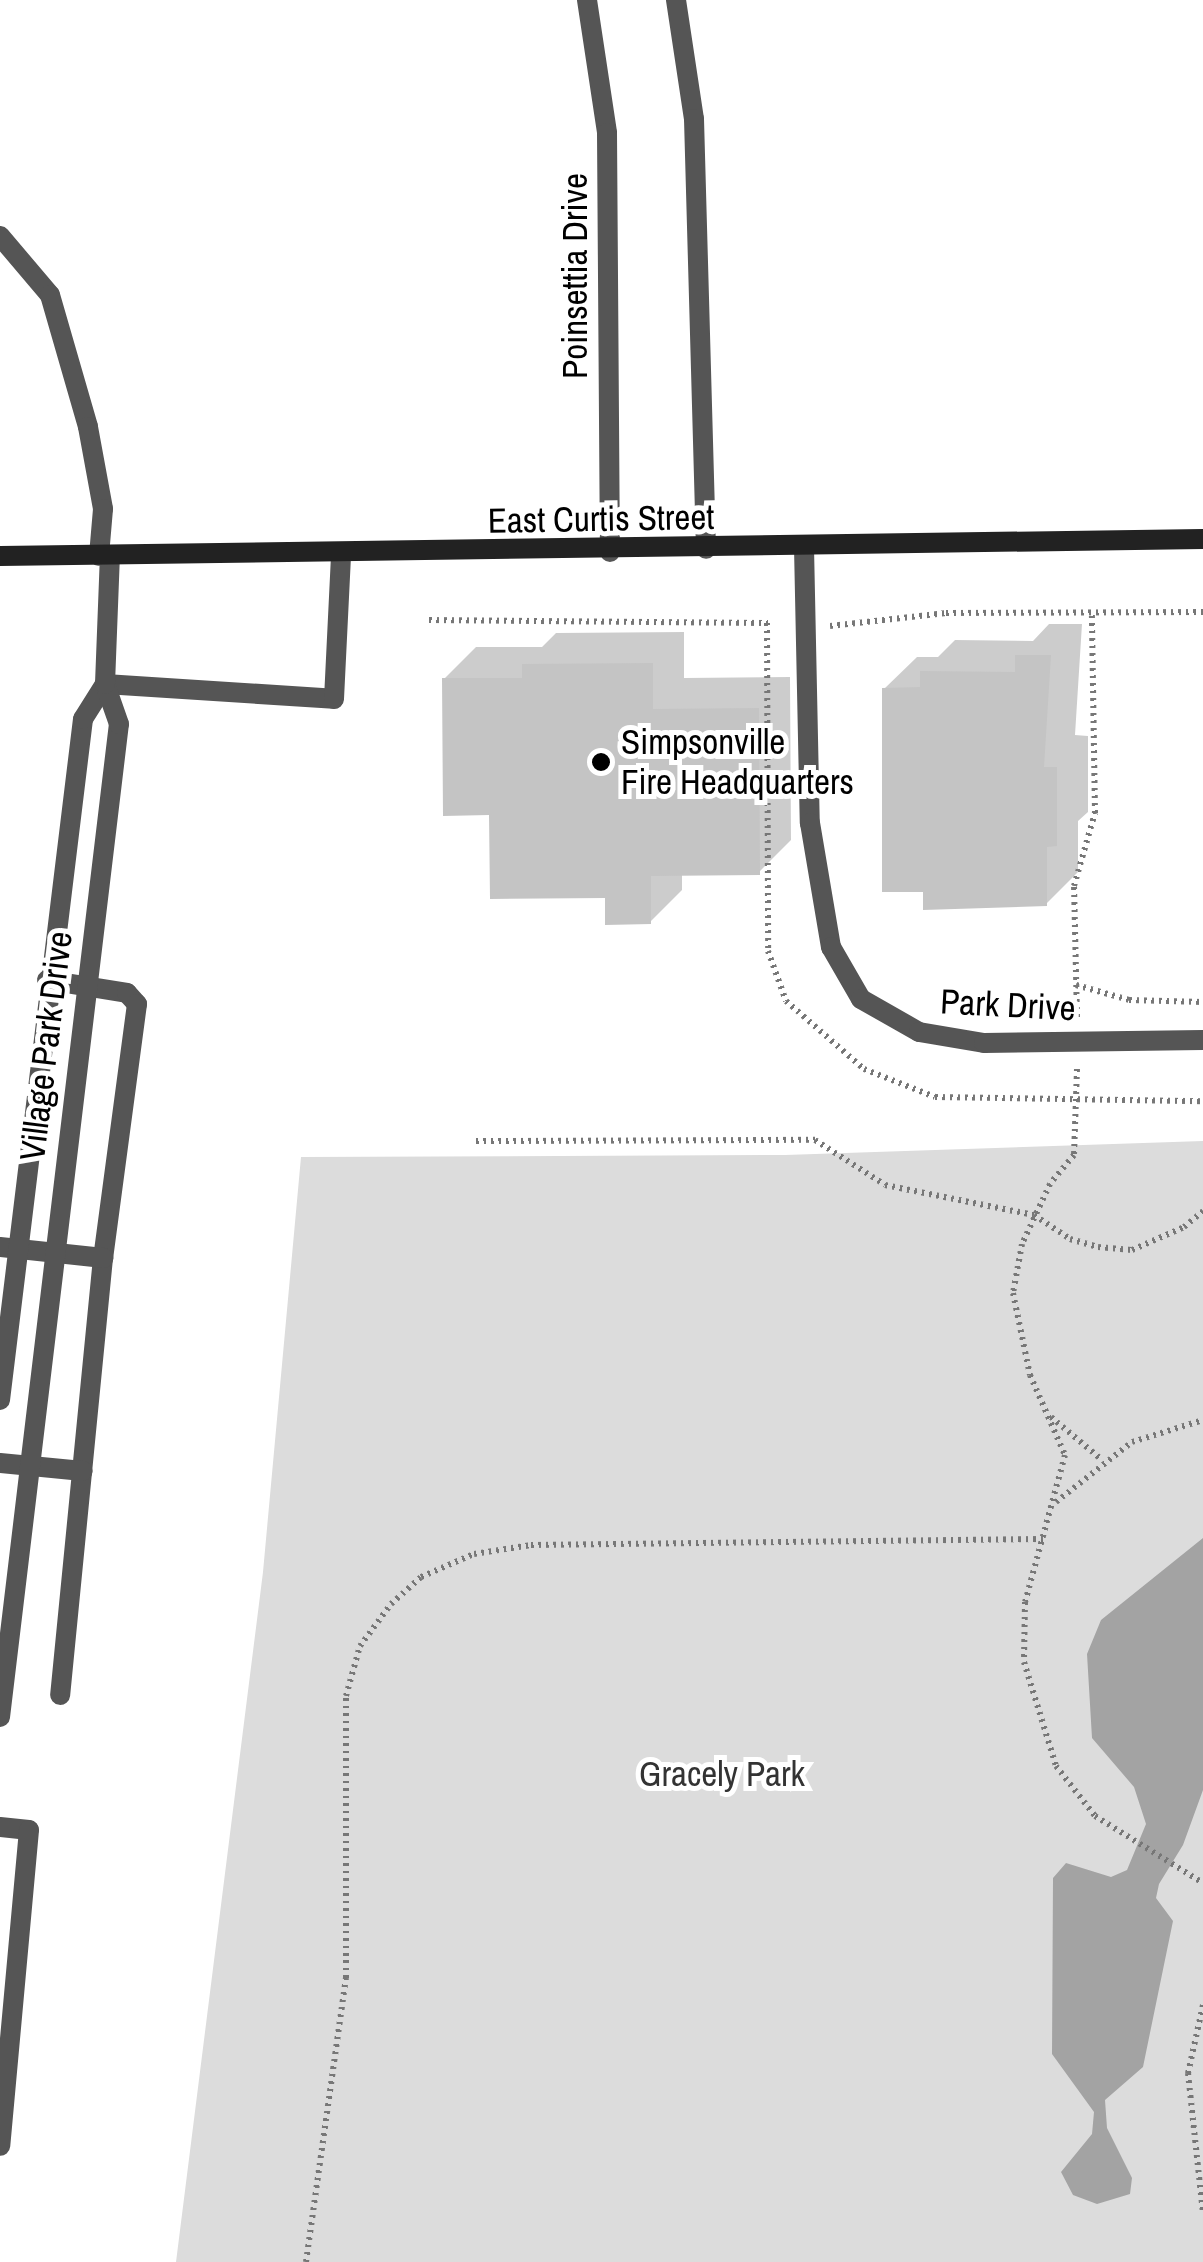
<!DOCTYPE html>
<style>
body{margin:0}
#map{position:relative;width:1203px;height:2262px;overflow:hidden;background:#fff;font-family:"Archivo Narrow",sans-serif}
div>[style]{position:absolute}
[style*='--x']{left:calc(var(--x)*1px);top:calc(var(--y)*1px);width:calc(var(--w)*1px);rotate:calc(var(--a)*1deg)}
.green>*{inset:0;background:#dcdcdc}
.water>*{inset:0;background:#a3a3a3}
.shadow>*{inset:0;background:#0003}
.building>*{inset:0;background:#c4c4c4}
.path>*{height:6px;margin-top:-3px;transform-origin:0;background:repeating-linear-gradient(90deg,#777 0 2.5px,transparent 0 7.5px)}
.lane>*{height:20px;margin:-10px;padding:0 10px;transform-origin:10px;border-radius:10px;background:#555}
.street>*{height:20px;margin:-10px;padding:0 10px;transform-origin:10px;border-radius:10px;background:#555}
.secondary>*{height:20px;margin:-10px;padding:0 10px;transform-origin:10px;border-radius:10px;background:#222}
.dots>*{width:28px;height:28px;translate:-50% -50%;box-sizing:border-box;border:5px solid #fff;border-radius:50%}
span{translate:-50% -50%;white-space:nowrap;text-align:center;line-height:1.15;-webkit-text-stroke:10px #fff;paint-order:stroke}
.street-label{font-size:35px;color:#000}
.poi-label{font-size:35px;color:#000}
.left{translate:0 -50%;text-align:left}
.park-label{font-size:35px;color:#333}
</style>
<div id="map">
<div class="green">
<div style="clip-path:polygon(1203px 1141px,1203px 2262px,176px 2262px,263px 1572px,301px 1157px,785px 1155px)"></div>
</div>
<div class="water">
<div style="clip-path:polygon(1203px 1538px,1203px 1790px,1183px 1845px,1159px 1884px,1156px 1898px,1173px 1921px,1143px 2067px,1105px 2100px,1107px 2128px,1132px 2178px,1130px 2194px,1097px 2204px,1073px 2195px,1061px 2172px,1092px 2134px,1094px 2112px,1052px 2054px,1053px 1878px,1066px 1863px,1111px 1877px,1127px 1870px,1146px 1824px,1134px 1787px,1092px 1738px,1087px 1654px,1101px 1620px)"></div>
</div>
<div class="shadow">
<div style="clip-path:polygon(1049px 624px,1082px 624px,1075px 735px,1088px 736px,1088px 812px,1078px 821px,1078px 872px,1046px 904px,926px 889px,884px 689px,917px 657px,938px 657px,955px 640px,1033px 641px)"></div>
<div style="clip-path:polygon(684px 632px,684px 678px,790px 677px,791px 840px,759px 872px,682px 873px,682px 890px,650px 922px,607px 896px,444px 679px,476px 647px,542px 647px,556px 633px)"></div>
</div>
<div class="building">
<div style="clip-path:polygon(1015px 655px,1051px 655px,1044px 767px,1057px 767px,1057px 846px,1047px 847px,1047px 906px,923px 910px,923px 892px,882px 892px,882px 688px,920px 687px,920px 671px,1015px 672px)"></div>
<div style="clip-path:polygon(653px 663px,653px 709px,759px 708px,760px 875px,651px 876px,651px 924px,605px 925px,605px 898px,490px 899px,489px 815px,443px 816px,442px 678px,522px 678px,522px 664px)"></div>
</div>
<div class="path">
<div style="--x:429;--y:620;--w:339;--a:0.5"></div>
<div style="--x:767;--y:623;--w:328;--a:89.8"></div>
<div style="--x:768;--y:951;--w:53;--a:70.2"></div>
<div style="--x:786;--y:1001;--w:103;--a:41.1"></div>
<div style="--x:864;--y:1069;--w:76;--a:21.5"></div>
<div style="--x:935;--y:1097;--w:268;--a:0.9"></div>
<div style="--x:830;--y:626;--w:117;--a:-6.4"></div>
<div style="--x:946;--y:613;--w:257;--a:-0.2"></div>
<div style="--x:1076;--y:985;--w:55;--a:15.8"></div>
<div style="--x:1129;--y:1000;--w:74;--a:1.5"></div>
<div style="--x:1077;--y:1017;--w:131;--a:-91.3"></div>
<div style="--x:1074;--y:886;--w:76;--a:-74"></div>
<div style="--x:1095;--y:813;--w:202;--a:-90.9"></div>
<div style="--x:1077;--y:1069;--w:86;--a:92"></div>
<div style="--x:1074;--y:1155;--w:38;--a:130"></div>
<div style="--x:1050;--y:1184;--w:66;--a:115"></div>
<div style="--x:1022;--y:1244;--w:50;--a:100.4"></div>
<div style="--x:1013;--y:1293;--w:84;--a:78.3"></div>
<div style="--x:1030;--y:1375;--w:87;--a:66.4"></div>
<div style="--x:1065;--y:1455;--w:152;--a:105.2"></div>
<div style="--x:1025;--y:1602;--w:60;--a:91"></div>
<div style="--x:1024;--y:1662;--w:109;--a:72.9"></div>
<div style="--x:1056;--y:1766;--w:63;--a:52"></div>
<div style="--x:1095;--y:1816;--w:127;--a:31.8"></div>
<div style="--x:476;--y:1141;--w:339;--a:-0.2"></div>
<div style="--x:815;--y:1140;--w:83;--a:32.7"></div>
<div style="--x:885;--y:1185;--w:152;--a:11.4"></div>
<div style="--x:1034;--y:1215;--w:43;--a:33.7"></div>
<div style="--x:1070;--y:1239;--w:29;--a:16"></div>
<div style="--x:1098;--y:1247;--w:34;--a:5"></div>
<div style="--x:1132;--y:1250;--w:57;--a:-23.9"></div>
<div style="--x:1184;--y:1227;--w:25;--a:-40"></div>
<div style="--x:1051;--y:1417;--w:67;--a:40.1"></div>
<div style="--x:1056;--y:1502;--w:97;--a:-38.3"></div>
<div style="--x:1132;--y:1442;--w:74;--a:-17.2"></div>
<div style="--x:1203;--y:2005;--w:70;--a:102.4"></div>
<div style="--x:1188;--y:2073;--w:141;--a:83.9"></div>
<div style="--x:306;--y:2262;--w:287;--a:-82"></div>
<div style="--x:346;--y:1978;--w:282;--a:-90"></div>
<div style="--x:346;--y:1696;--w:52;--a:-74.4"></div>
<div style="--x:360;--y:1646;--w:52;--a:-53.6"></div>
<div style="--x:391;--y:1604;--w:40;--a:-42"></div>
<div style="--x:421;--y:1577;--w:58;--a:-23.5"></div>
<div style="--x:474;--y:1554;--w:58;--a:-9"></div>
<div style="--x:531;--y:1545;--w:512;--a:-0.67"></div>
</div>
<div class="lane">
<div style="--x:0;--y:236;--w:77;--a:49.7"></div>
<div style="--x:50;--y:295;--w:137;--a:73.9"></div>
<div style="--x:88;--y:427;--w:83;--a:79.6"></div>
<div style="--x:103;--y:509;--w:47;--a:94.9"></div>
<div style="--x:105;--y:684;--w:229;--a:3.7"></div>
<div style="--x:334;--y:699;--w:144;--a:-87.2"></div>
<div style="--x:47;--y:980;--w:81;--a:9.2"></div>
<div style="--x:127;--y:993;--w:15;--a:48"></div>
<div style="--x:137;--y:1004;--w:256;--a:97.6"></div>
<div style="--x:103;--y:1258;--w:439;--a:95.6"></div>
<div style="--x:0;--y:1247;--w:104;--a:6.1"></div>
<div style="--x:0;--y:1400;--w:686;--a:-83.05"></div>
<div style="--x:83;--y:719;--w:41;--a:-57.8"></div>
<div style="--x:0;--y:1463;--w:83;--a:5.5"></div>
<div style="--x:0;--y:1717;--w:1000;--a:-83.17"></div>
<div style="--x:119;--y:724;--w:42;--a:-109.3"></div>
<div style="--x:105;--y:684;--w:128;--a:-87.8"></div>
<div style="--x:0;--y:1827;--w:29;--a:6"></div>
<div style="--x:29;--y:1830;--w:317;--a:95.2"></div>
</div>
<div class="street">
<div style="--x:587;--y:0;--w:134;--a:81.4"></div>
<div style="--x:607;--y:133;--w:419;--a:89.6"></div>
<div style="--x:676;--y:0;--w:120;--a:81.4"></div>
<div style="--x:694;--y:119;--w:430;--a:88.4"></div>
<div style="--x:804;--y:547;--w:276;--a:88.8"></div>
<div style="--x:810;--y:823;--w:126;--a:80.4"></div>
<div style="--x:831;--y:947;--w:60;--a:60"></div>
<div style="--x:861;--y:999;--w:67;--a:29.6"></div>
<div style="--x:919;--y:1032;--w:66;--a:9.6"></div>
<div style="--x:984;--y:1043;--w:219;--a:-0.8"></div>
</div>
<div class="secondary">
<div style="--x:0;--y:556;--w:1203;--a:-0.81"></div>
</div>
<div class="dots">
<div style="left:601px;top:762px;background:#000"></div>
</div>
<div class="street-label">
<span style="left:575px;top:276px;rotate:-90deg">Poinsettia Drive</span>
<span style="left:601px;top:519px;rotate:-1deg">East Curtis Street</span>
<span style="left:1008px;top:1005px;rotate:3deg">Park Drive</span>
<span style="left:46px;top:1046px;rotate:-83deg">Village Park Drive</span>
</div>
<div class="poi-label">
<span class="left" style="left:621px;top:762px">Simpsonville<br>Fire Headquarters</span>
</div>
<div class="park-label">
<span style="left:722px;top:1774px">Gracely Park</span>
</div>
</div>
